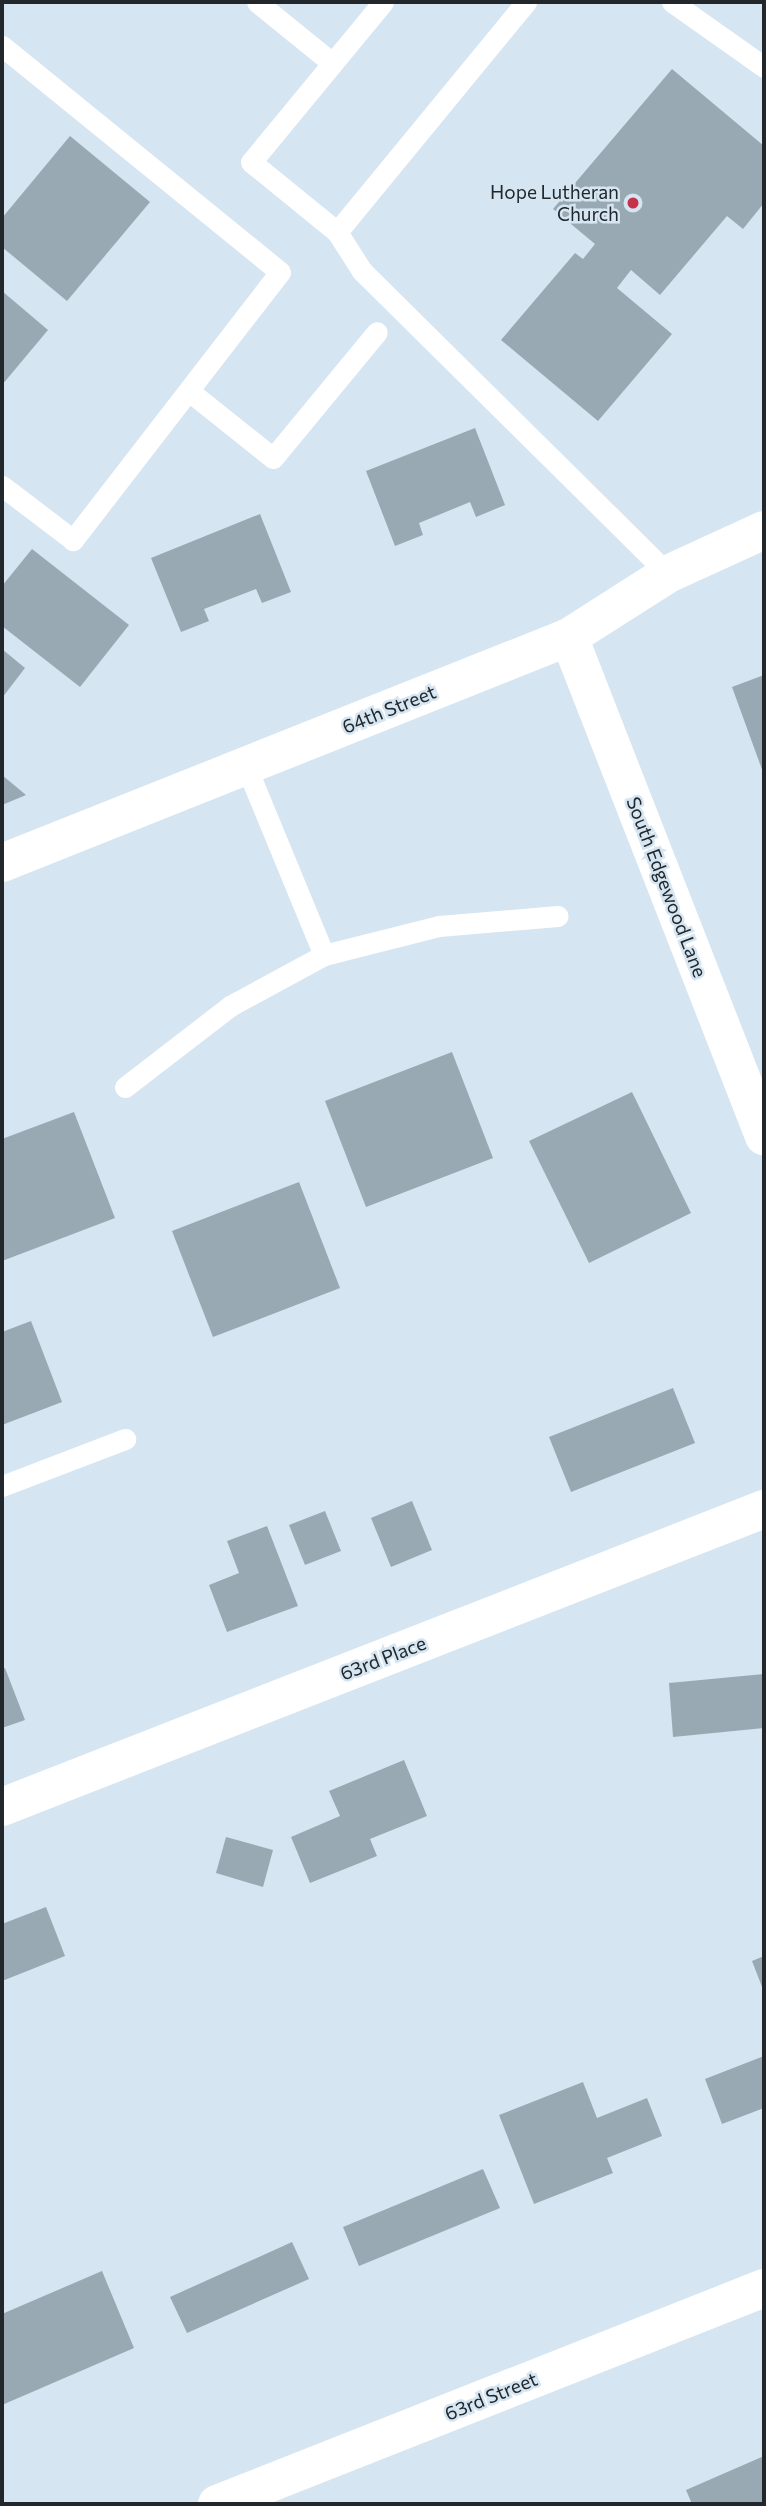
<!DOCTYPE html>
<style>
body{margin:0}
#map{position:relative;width:766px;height:2506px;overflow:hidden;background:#d5e5f1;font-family:Commissioner,sans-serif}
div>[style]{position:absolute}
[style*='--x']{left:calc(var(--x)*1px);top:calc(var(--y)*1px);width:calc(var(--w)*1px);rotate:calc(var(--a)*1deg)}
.building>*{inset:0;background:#99a9b4}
.service>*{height:21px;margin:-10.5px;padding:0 10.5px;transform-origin:10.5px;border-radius:10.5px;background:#fff}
.minor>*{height:38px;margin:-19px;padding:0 19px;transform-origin:19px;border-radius:19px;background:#fff}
.dots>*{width:19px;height:19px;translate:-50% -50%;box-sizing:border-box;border:4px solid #d5e5f1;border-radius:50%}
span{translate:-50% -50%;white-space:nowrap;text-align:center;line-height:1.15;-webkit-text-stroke:5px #d5e5f1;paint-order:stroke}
.poi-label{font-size:19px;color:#21272b}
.right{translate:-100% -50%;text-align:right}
.street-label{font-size:19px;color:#21272b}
.frame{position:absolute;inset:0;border:4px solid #21272b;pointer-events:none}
</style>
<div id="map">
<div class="building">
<div style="clip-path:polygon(672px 69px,764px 146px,764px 203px,743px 229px,727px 216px,660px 295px,631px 270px,617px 288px,672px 334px,598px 421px,501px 340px,575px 253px,583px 259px,595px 244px,553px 209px)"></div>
<div style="clip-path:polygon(70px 136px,150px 202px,67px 301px,2px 247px,2px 218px)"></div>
<div style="clip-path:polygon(2px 291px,48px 330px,2px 385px)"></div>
<div style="clip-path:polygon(475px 428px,505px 505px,476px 517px,470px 502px,419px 523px,423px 535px,395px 546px,366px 471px)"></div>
<div style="clip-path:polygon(260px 514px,291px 592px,262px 603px,256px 589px,204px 609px,209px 621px,181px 632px,151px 558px)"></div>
<div style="clip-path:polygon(32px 549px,129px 625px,80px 687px,2px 626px,2px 586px)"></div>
<div style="clip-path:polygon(2px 649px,25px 668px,2px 698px)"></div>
<div style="clip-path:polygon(764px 675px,764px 775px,732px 687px)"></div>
<div style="clip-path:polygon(2px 775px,26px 795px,2px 805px)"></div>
<div style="clip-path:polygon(452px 1052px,493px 1158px,366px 1207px,325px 1101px)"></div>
<div style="clip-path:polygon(632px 1092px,691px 1213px,589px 1263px,529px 1141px)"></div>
<div style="clip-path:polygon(74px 1112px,115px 1218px,2px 1261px,2px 1139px)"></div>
<div style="clip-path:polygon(299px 1182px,340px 1288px,213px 1337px,172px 1231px)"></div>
<div style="clip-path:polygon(31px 1321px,62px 1402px,2px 1425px,2px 1332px)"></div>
<div style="clip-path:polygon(673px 1388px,695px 1443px,571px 1492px,549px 1437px)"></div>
<div style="clip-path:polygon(412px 1501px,432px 1550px,391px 1567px,371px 1518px)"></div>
<div style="clip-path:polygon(325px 1511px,341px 1551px,305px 1565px,289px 1525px)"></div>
<div style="clip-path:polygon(267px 1526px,298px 1606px,227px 1632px,209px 1585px,239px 1573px,227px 1541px)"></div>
<div style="clip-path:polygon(5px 1668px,25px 1720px,2px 1728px,2px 1670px)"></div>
<div style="clip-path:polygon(764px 1674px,764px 1728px,673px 1737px,669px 1683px)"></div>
<div style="clip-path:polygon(404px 1760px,427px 1816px,370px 1839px,377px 1856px,310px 1883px,291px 1837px,340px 1816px,329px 1791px)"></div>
<div style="clip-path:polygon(226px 1837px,273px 1850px,263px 1887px,216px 1873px)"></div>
<div style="clip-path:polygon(46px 1907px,65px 1956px,2px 1981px,2px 1924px)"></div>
<div style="clip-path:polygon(764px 1956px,764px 1992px,752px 1961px)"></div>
<div style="clip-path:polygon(764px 2056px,764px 2108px,722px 2124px,705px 2079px)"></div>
<div style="clip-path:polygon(583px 2082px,597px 2118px,647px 2098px,662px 2136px,607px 2158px,613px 2173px,534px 2204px,499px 2115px)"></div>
<div style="clip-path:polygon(483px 2169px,500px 2208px,359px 2266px,343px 2227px)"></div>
<div style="clip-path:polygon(292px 2242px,309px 2279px,187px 2333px,170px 2297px)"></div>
<div style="clip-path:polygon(102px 2271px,134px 2348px,2px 2405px,2px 2314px)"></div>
<div style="clip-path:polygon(764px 2456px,764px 2504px,692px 2504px,686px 2490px)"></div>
</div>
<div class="service">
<div style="--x:257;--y:2;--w:97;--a:39.1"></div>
<div style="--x:383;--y:2;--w:207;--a:129.5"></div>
<div style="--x:251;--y:162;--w:111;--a:39.1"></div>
<div style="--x:337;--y:232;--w:298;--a:-50.6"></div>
<div style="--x:672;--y:2;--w:113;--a:35.2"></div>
<div style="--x:2;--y:46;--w:358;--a:39.1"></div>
<div style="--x:280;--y:272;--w:339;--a:127.7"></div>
<div style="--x:73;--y:540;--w:89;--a:-142.7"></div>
<div style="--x:337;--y:232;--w:46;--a:57.3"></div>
<div style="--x:362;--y:271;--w:431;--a:44.7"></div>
<div style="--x:189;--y:391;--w:107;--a:38.6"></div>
<div style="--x:273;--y:458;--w:163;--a:-50.5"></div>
<div style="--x:246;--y:766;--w:204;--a:67.6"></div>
<div style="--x:125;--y:1087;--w:133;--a:-37.6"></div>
<div style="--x:230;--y:1006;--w:107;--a:-28.5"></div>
<div style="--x:324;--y:955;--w:119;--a:-14.2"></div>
<div style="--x:439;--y:926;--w:119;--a:-4.8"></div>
<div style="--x:2;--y:1486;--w:132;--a:-20.9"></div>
</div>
<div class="minor">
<div style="--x:569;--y:637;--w:536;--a:68.66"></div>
<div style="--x:2;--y:863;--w:610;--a:-21.73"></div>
<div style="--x:569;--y:637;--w:117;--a:-32.5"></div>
<div style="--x:668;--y:574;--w:106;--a:-24.6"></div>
<div style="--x:2;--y:1807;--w:818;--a:-21.36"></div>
<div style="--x:217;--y:2504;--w:588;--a:-21.55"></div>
</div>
<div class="dots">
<div style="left:633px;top:203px;background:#c43349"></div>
</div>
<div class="poi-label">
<span class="right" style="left:619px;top:203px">Hope Lutheran<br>Church</span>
</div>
<div class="street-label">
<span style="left:389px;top:709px;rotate:-22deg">64th Street</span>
<span style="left:667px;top:887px;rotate:69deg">South Edgewood Lane</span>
<span style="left:383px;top:1658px;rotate:-21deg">63rd Place</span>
<span style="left:491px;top:2396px;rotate:-22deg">63rd Street</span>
</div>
<div class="frame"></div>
</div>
